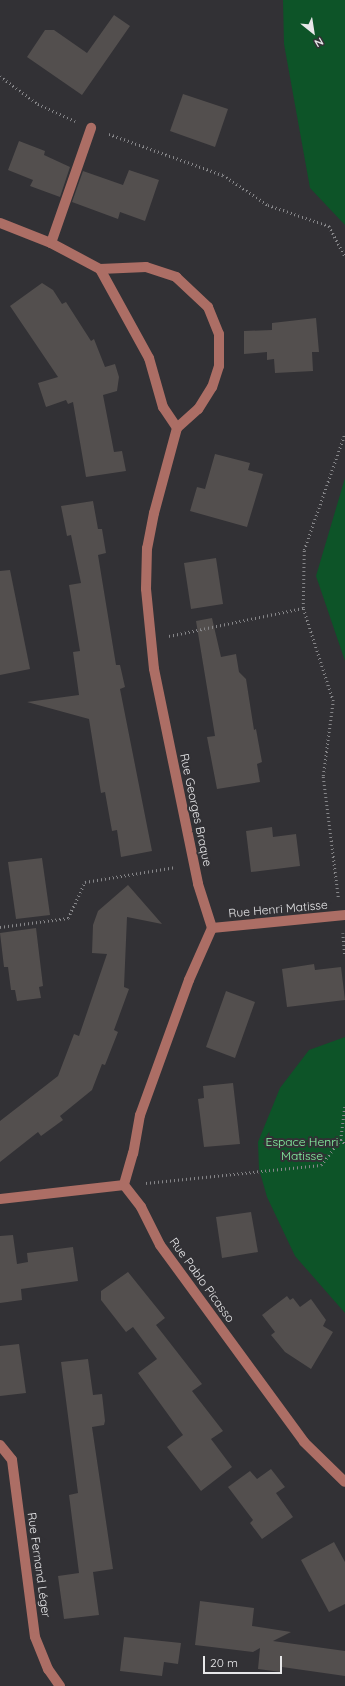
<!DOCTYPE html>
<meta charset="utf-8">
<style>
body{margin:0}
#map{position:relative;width:345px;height:1686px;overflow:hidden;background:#323135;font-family:Quicksand,sans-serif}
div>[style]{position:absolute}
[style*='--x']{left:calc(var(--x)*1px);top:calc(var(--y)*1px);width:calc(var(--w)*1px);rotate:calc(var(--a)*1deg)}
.green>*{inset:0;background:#0d5428}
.building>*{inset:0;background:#534f4e}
.path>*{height:2.5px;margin-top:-1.25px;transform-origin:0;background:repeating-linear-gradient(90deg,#868689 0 1px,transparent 0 4px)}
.minor>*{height:10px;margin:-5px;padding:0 5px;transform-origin:5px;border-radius:5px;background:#ac6e65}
span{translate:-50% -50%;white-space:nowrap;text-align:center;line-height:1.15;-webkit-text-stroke:4px #323135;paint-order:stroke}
.street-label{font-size:12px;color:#e7e7e9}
.park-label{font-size:12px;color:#89f6a5}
.north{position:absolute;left:293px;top:12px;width:40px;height:40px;-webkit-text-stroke:3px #323135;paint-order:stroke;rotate:150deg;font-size:11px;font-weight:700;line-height:16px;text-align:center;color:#e7e7e9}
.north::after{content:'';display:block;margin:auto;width:14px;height:18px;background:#e7e7e9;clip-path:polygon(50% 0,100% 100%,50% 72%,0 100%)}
.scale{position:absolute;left:203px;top:1656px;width:79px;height:18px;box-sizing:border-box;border:2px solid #e7e7e9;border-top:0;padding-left:5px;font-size:12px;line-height:14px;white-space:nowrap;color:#e7e7e9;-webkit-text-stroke:3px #323135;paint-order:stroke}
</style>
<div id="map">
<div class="green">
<div style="clip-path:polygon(283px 0,345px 0,345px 225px,310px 188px,284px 44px)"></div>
<div style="clip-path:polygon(345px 478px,345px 661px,316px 576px)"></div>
<div style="clip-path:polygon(345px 1037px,345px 1313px,295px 1256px,267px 1197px,259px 1169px,258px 1142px,280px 1088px,309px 1050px)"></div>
</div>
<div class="building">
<div style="clip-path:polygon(114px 15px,130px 26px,82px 95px,27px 57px,45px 30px,54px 30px,87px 53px)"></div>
<div style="clip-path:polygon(183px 94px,228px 109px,215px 147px,170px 131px)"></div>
<div style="clip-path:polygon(19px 141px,45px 151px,44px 155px,70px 167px,60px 197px,30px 186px,33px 180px,8px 170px)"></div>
<div style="clip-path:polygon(129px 170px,159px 180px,145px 221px,120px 212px,118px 219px,72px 202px,83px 171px,123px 185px)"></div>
<div style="clip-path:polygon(42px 283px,53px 290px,62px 304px,66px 302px,91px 341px,94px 339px,105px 367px,115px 364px,119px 377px,117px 391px,103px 395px,114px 452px,122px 451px,126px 471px,86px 477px,73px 402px,68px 404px,66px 400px,46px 407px,38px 383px,58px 377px,10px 306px)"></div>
<div style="clip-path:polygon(316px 318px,319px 352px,312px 352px,313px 371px,275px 373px,274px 359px,267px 360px,267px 352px,244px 354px,244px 331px,272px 330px,272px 323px)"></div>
<div style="clip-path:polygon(215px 454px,250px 463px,248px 470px,263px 474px,247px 527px,190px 511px,197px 487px,205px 489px)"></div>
<div style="clip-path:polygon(93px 501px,98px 529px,102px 529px,106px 553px,98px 555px,116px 665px,120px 665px,125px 687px,120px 689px,152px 851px,121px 857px,117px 830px,112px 831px,105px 792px,101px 793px,89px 719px,27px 702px,79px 695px,73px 652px,80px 651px,69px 585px,81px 583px,71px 535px,67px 536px,61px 506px)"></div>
<div style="clip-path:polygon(216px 558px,223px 604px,191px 609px,184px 563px)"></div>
<div style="clip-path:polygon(10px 570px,30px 669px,0 675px,0 571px)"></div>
<div style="clip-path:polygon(212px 618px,221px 657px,236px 654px,239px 672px,246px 679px,254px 730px,256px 729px,262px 762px,257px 764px,260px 782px,217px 789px,207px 737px,215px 736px,196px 621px)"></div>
<div style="clip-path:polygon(272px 827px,273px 837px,296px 834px,300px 866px,251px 872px,246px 831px)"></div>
<div style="clip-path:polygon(42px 858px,50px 915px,16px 919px,8px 862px)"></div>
<div style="clip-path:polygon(128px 885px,162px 924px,127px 917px,124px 987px,129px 989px,114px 1030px,118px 1032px,105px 1065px,102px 1064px,92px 1090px,60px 1116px,63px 1120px,41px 1136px,38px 1132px,0 1162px,0 1121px,58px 1076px,74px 1034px,79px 1036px,107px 954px,92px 953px,93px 925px,98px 911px)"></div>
<div style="clip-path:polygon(36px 928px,43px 986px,39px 987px,41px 998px,17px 1001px,15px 990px,11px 990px,8px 967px,4px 967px,0 933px)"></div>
<div style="clip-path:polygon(314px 964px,315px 970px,341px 967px,345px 1000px,287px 1007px,282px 969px)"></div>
<div style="clip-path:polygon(226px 991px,255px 1002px,235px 1058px,206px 1047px)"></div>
<div style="clip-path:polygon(233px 1083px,240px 1144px,204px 1147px,198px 1099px,204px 1098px,203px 1086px)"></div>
<div style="clip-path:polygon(251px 1212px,258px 1252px,222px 1258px,216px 1217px)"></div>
<div style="clip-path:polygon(13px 1235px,17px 1264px,28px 1262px,27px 1253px,73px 1247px,78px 1281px,21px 1289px,22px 1300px,0 1303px,0 1236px)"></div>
<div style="clip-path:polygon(128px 1272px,165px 1318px,156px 1325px,202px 1384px,192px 1391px,223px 1431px,211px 1439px,232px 1467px,201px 1491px,167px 1447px,183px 1435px,138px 1373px,157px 1359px,133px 1327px,126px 1332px,101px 1300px,101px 1291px)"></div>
<div style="clip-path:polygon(287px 1296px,290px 1300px,293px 1298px,300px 1307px,311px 1299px,326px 1320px,323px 1326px,333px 1332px,311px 1369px,285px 1352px,271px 1335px,275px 1332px,262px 1315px)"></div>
<div style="clip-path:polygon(19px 1344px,26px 1393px,0 1396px,0 1346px)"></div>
<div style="clip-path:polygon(88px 1359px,93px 1395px,102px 1394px,105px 1421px,104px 1425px,92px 1427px,113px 1569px,93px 1572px,99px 1615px,64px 1619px,58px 1576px,79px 1573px,69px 1495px,78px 1493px,61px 1362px)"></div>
<div style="clip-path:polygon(271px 1469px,285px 1487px,276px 1493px,293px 1517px,262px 1539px,250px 1523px,253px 1520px,228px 1487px,250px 1471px,257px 1479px)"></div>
<div style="clip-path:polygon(334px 1542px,345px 1562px,345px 1604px,329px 1612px,301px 1560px)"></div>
<div style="clip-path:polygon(200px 1601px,254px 1608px,252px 1626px,291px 1632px,273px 1641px,345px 1651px,345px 1676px,282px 1667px,281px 1672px,258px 1669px,260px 1648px,253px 1652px,195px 1645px)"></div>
<div style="clip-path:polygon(124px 1637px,181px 1643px,178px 1664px,164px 1662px,162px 1676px,120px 1671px)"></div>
</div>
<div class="path">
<div style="--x:0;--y:76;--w:47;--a:36.4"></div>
<div style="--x:38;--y:104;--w:41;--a:24.7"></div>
<div style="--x:109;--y:134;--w:121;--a:19.8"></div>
<div style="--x:223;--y:175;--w:54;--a:33.7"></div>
<div style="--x:268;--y:205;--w:65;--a:19"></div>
<div style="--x:329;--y:226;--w:34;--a:62"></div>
<div style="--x:169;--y:636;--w:137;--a:-11.8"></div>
<div style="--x:338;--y:897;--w:122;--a:-97.1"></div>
<div style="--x:323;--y:776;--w:76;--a:-82.4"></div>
<div style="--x:333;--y:701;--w:98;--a:-107.9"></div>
<div style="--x:303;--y:608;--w:58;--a:-89"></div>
<div style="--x:304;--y:550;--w:124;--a:-70.7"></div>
<div style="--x:0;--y:927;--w:69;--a:-7.5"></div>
<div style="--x:68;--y:918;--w:40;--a:-65"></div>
<div style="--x:85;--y:882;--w:92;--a:-9.4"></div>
<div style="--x:343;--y:933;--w:22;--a:85"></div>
<div style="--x:345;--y:1107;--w:32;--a:97"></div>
<div style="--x:341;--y:1139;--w:6;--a:51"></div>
<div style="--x:146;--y:1183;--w:176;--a:-5.9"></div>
<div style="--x:321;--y:1165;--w:33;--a:-52"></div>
</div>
<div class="minor">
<div style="--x:0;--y:223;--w:55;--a:21.4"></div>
<div style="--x:51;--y:243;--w:55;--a:28"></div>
<div style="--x:100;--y:269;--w:46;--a:-2.5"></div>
<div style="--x:146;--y:267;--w:32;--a:18"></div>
<div style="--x:176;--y:277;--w:44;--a:43.2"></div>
<div style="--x:208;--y:307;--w:29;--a:68"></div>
<div style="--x:219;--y:334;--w:32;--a:90"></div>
<div style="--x:219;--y:366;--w:22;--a:108"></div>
<div style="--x:212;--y:387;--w:26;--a:122"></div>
<div style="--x:198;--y:409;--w:28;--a:138"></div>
<div style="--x:177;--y:428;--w:88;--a:105.1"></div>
<div style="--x:154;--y:513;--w:36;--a:101"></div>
<div style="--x:147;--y:548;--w:41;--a:91.4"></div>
<div style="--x:146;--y:589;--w:80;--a:84.3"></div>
<div style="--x:154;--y:669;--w:219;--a:78.4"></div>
<div style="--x:198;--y:884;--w:46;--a:72.3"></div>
<div style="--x:212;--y:928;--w:57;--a:113.9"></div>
<div style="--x:189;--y:980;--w:144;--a:109.9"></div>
<div style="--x:140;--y:1115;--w:39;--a:100"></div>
<div style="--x:133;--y:1153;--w:33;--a:106"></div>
<div style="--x:51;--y:243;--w:122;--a:-70.8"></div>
<div style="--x:100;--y:269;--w:102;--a:61.2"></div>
<div style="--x:149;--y:358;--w:51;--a:74.1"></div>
<div style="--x:163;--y:407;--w:25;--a:56"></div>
<div style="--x:212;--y:928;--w:134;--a:-5.6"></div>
<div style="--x:0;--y:1199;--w:125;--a:-6.4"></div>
<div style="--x:124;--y:1185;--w:28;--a:52"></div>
<div style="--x:141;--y:1207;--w:42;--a:63.4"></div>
<div style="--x:160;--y:1245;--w:244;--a:53.8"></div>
<div style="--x:304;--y:1442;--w:57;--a:44.3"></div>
<div style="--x:0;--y:1445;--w:19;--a:51"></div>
<div style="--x:12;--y:1460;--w:178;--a:82.6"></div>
<div style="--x:35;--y:1637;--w:35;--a:68"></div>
<div style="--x:48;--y:1669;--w:21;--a:55"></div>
</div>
<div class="street-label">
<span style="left:196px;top:810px;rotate:78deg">Rue Georges Braque</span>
<span style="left:278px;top:909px;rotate:-5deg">Rue Henri Matisse</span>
<span style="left:202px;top:1280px;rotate:54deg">Rue Pablo Picasso</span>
<span style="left:39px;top:1565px;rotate:82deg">Rue Fernand Léger</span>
</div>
<div class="park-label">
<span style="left:302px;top:1149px">Espace Henri<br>Matisse</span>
</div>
<div class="north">N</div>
<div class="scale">20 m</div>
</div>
